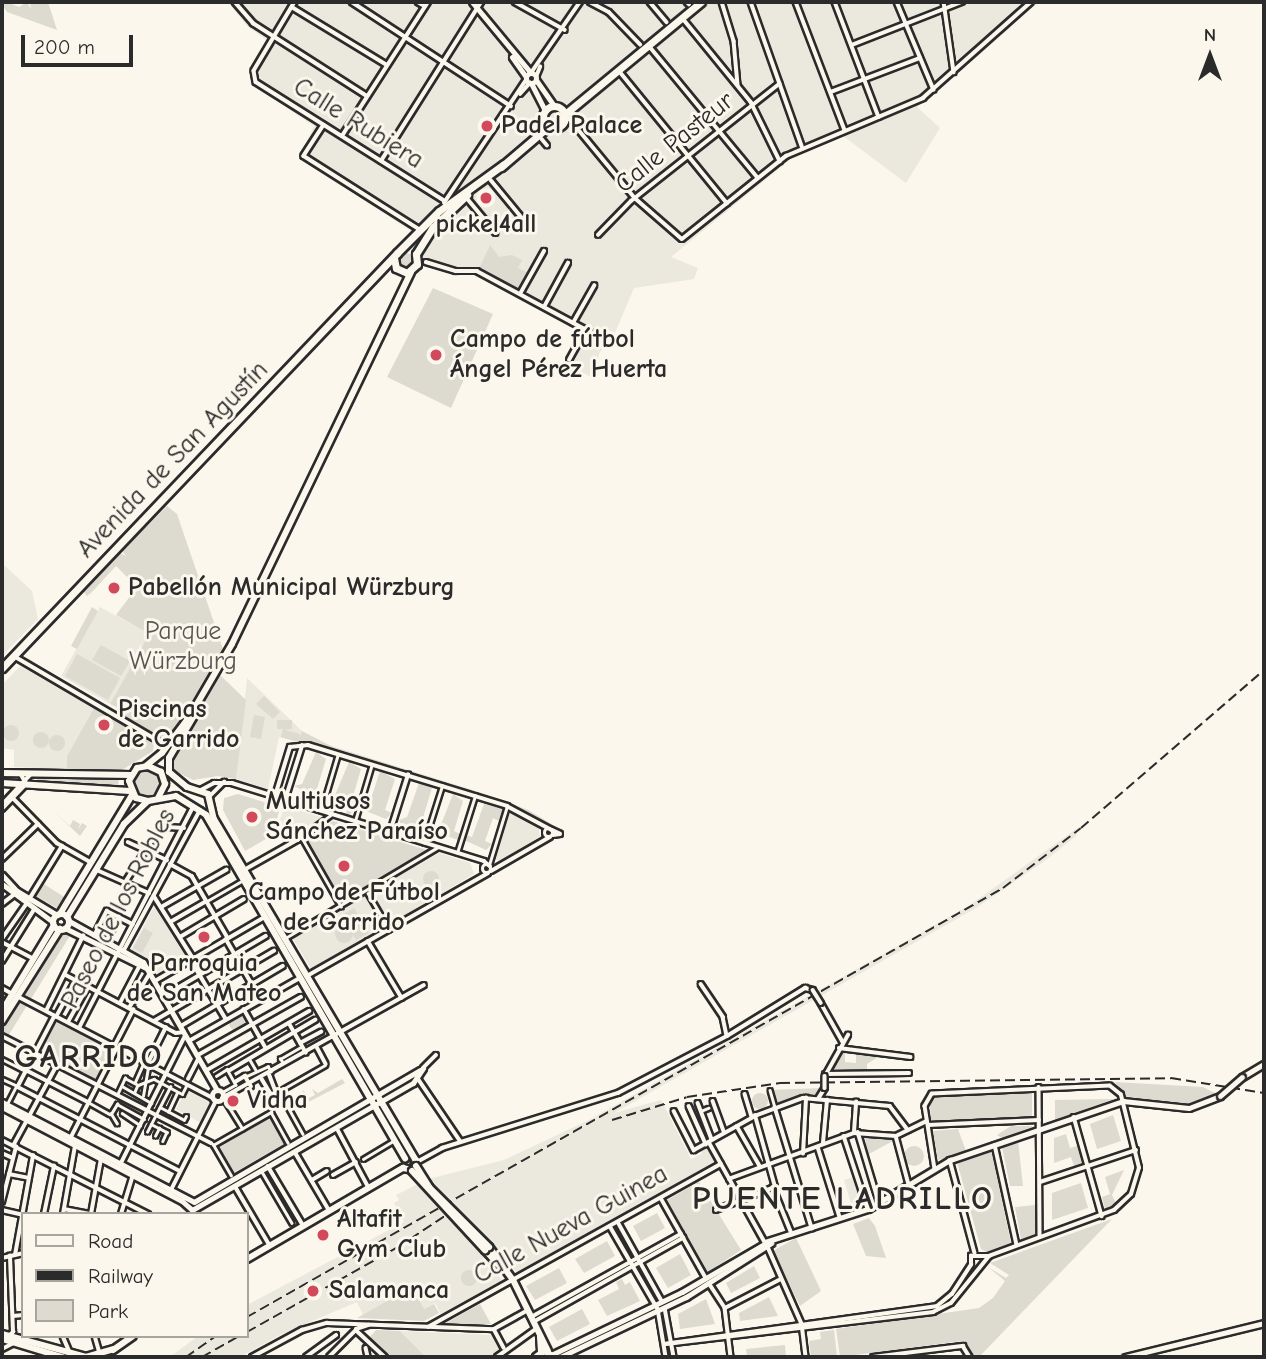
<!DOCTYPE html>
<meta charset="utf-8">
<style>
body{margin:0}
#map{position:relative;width:1266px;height:1359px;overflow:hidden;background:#fbf7ec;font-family:"Comic Neue",sans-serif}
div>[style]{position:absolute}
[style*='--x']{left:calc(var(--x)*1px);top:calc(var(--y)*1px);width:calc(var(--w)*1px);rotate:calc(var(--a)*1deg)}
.built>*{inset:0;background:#ebe8de}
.green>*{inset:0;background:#dddad0}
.round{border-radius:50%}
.roads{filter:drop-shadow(2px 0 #2b2b2b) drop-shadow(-2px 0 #2b2b2b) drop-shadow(0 2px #2b2b2b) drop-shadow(0 -2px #2b2b2b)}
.pedestrian>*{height:2.5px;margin:-1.25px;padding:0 1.25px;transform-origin:1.25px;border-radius:1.25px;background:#fbf7ec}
.minor>*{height:3.5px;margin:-1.75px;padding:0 1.75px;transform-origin:1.75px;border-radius:1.75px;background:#fbf7ec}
.minor>.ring{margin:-1.75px;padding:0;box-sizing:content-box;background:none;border:3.5px solid #fbf7ec;border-radius:50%}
.tertiary>*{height:5px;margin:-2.5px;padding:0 2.5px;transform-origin:2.5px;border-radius:2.5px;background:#fbf7ec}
.tertiary>.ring{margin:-2.5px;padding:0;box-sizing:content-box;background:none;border:5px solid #fbf7ec;border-radius:50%}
.secondary>*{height:5px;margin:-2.5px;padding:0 2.5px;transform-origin:2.5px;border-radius:2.5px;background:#fbf7ec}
.secondary>.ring{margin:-2.5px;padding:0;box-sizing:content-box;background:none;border:5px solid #fbf7ec;border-radius:50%}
.primary>*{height:6px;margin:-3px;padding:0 3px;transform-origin:3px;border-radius:3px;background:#fbf7ec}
.primary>.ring{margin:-3px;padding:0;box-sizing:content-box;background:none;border:6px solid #fbf7ec;border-radius:50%}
.trunk>*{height:7px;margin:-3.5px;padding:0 3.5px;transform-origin:3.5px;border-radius:3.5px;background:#fbf7ec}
.trunk>.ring{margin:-3.5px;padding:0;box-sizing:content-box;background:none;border:7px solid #fbf7ec;border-radius:50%}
.rail>*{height:2px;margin-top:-1px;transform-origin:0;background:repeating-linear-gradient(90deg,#2b2b2b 0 10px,transparent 0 15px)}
.bridges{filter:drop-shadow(2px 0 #2b2b2b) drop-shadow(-2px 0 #2b2b2b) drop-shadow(0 2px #2b2b2b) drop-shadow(0 -2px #2b2b2b)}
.minor-bridge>*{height:3.5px;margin:-1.75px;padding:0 1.75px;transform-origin:1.75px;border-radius:1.75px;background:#fbf7ec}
.tertiary-bridge>*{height:5px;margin:-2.5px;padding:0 2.5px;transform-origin:2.5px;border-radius:2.5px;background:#fbf7ec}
.primary-bridge>*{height:6px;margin:-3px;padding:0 3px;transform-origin:3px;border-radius:3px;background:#fbf7ec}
.dots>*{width:19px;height:19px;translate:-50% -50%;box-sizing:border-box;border:4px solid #fbf7ec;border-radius:50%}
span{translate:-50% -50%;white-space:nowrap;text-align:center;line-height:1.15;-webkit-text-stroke:6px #fbf7ec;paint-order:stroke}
.street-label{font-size:26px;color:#2b2b2b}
.poi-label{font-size:26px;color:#2b2b2b;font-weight:700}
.left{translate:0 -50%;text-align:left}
.park-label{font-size:26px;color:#585754}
.district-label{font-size:33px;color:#2b2b2b;font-weight:700;letter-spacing:2px}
.frame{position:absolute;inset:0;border:4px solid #2b2b2b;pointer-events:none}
.legend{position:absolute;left:21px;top:1212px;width:228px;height:126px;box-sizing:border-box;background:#fbf7ec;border:2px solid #a8a59f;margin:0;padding:9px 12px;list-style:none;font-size:21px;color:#2b2b2b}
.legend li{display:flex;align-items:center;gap:14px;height:35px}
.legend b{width:35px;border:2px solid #a8a59f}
.north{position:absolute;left:1175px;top:21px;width:70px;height:70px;-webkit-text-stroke:5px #fbf7ec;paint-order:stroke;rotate:0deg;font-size:19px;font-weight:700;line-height:28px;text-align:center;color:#2b2b2b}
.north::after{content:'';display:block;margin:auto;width:24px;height:32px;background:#2b2b2b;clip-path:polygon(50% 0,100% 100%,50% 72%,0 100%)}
.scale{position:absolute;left:21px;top:35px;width:112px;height:32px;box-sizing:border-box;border:4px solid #2b2b2b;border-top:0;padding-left:9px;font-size:21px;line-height:24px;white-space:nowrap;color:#2b2b2b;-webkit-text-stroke:5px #fbf7ec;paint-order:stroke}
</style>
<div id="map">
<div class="built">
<div style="clip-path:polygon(228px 2px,1038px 2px,917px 107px,940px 128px,906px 183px,843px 136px,799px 152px,671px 257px,698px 268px,694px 279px,634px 288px,609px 347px,604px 346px,599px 354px,595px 379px,567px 364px,580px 332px,480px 276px,433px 269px,419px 255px,411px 231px,299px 158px,314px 126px,251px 84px,250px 69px,268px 41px,247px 26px)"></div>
<div style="clip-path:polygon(2px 563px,32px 591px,38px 619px,2px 656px)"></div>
<div style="clip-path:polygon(100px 607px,149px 634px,110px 704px,61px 676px)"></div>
<div style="clip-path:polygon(20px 666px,94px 708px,67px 756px,67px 769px,14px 767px,14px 750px,2px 748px,2px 685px)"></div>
<div style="clip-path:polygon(247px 678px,302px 731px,298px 742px,279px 737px,268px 789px,236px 779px)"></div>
<div style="clip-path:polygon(285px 806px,324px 818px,324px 819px,283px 843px,276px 830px)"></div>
<div style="clip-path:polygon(512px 813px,538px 826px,540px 836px,502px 860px,493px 860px,506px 816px)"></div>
<div style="clip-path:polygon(1079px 827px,1076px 836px,1046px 860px,976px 908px,614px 1113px,661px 1100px,691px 1159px,702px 1154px,700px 1149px,705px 1146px,716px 1162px,517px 1273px,490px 1243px,480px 1250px,502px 1280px,441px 1314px,435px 1303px,424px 1309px,412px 1287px,363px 1315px,357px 1302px,282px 1334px,240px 1357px,170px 1357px,198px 1336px,247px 1336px,247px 1305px,404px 1222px,394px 1203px,399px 1200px,396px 1195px,428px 1179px,504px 1160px,589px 1120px,970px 905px)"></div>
<div style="clip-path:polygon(439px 853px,470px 863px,474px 874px,390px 924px,371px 892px)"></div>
<div style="clip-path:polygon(366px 895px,385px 927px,311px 969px,292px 937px)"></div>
<div style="clip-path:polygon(156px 903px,187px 958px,158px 975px,149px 959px,131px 950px)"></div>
<div style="clip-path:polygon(186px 1090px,211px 1103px,201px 1123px,176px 1109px)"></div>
<div style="clip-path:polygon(854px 1177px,863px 1206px,853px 1210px,844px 1180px)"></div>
<div style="clip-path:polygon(400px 1331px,493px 1335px,500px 1348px,492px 1357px,426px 1357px)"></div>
</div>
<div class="green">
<div style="clip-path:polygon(7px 2px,19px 7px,27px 2px,31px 9px,30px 2px,48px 2px,57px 30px,7px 12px,2px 4px)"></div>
<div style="clip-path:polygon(490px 245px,499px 257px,512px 255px,522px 260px,518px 268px,529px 273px,523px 283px,517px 288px,480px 267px)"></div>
<div class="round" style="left:398px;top:253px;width:16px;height:16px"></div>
<div style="clip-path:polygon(433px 288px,493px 314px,451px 408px,387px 377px)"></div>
<div style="clip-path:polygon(167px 506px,177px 514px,223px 649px,184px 717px,164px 740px,115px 712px,118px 708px,110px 704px,149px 634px,116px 615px,137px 587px,116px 566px,92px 592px,87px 596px,84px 592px,120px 553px,126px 556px,122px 551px)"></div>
<div style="clip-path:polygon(92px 607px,98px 611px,77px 649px,71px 646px)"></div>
<div style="clip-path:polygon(101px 645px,130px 661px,121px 676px,92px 660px)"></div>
<div style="clip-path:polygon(77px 654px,120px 678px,108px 700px,65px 676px)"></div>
<div style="clip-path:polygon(220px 675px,246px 700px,236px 779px,218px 776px,193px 780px,173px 770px,171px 762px)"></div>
<div style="clip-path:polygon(264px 696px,280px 712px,273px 719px,256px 704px)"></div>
<div style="clip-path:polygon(94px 708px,154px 742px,153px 751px,122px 770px,67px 769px,67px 756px)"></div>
<div style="clip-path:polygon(254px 715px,265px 717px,261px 739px,250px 737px)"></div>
<div style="clip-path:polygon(277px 720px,292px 720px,292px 729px,285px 730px,300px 734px,299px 739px,302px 731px,331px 746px,485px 794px,528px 810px,565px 832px,509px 804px,281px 737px,283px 729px,277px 729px)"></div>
<div class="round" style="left:3px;top:725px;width:16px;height:16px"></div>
<div class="round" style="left:33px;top:732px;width:16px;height:16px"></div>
<div class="round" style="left:49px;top:735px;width:16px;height:16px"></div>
<div style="clip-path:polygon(316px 752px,326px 759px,317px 789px,323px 792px,318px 798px,294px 786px,302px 784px)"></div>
<div style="clip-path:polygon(349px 762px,361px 769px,352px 800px,358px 802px,350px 815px,346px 814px,348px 805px,327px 799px,329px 793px,335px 795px)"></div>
<div class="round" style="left:133px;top:770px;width:26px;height:26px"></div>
<div style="clip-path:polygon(380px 771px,395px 779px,385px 810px,392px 813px,386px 819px,361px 809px,363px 804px,369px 805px)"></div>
<div style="clip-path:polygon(37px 776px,119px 779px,118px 785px,37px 782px)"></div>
<div style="clip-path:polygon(419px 783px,432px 788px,422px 821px,427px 823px,422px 831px,401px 825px,399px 820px,407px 817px)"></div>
<div style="clip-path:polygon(238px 794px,280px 807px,273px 835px,245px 851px,223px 810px,224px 798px)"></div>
<div style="clip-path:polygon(453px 794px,463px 801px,454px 831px,460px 834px,458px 840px,431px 830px,433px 825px,440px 827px)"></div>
<div style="clip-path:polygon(484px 804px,503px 809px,499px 821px,493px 818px,485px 841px,492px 844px,486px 850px,464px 840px,465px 835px,472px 837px)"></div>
<div style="clip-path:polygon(53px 811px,70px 826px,73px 820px,80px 824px,78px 830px,82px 823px,87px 826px,80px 836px)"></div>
<div style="clip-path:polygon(333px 821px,430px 851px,342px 902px,304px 837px)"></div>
<div class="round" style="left:423px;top:871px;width:16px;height:16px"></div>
<div style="clip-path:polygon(44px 884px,64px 897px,57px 908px,36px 896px)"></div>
<div style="clip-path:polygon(354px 908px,369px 933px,356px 940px,342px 915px)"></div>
<div class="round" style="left:335px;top:925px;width:18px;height:18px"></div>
<div style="clip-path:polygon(144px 928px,153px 933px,142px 953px,133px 948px)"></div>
<div style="clip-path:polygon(64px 933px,71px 934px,2px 1046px,2px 1028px)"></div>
<div class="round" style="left:229px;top:1015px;width:16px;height:16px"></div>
<div style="clip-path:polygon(57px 1020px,111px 1049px,94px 1082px,40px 1052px)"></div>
<div style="clip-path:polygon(840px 1051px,845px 1052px,845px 1062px,856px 1063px,856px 1053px,878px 1057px,867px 1064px,867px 1072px,831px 1072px)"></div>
<div style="clip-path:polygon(342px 1079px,345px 1083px,295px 1109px,302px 1101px,297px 1092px,302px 1097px,303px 1090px,309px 1098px,315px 1095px,312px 1089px,318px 1093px)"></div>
<div style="clip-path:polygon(1115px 1082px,1203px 1087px,1219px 1095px,1189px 1106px,1168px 1104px,1125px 1096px)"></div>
<div style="clip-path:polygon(821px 1088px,817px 1095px,775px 1105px,771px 1090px)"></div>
<div style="clip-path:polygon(1032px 1092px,1032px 1117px,931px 1122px,930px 1102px,937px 1096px)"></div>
<div class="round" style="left:752px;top:1093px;width:16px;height:16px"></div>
<div style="clip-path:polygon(1114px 1099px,1088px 1108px,1055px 1120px,1055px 1100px)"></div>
<div style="clip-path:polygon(271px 1109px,289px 1141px,228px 1176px,210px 1145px)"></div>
<div style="clip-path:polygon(1113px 1115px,1121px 1141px,1097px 1149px,1090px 1124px)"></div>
<div style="clip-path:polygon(1011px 1126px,1032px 1126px,1032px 1127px,1002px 1138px,997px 1135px)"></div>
<div style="clip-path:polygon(958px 1129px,966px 1151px,938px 1160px,933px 1131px)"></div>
<div style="clip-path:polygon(1066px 1134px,1070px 1148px,1077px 1146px,1082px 1163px,1074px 1166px,1071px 1157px,1054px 1163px,1054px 1138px)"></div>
<div style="clip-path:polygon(865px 1135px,891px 1137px,893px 1141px,867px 1155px)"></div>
<div style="clip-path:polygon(1018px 1141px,1023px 1186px,1010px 1186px,1002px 1147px)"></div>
<div class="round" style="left:904px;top:1146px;width:20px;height:20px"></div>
<div style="clip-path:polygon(991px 1150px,1011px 1243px,986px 1252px,981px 1249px,957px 1162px)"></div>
<div style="clip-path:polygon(1124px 1170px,1112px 1195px,1116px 1203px,1105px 1209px,1102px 1197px,1110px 1194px,1105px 1177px)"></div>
<div style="clip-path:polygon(699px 1182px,741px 1250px,708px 1272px,667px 1200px)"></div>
<div style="clip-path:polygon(1081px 1183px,1088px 1208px,1052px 1220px,1052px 1193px)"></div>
<div style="clip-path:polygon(1035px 1205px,1035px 1234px,1021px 1239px,1015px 1207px)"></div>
<div style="clip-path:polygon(657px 1213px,665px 1228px,641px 1241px,633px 1226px)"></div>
<div style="clip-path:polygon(869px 1218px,875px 1226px,886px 1258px,866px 1256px,853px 1224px)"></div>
<div style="clip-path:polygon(1112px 1219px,979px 1357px,972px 1357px,962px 1341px,840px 1357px,836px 1329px,979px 1308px,993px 1298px,1005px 1281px,988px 1267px,1006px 1278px,1009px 1275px,990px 1263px)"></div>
<div style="clip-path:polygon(796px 1238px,821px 1291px,800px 1306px,773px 1251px)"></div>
<div style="clip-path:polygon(607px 1241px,615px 1256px,584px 1273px,575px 1259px)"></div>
<div style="clip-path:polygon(680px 1254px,691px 1275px,668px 1288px,656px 1268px)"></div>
<div style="clip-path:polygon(754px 1266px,760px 1278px,731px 1293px,726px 1283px)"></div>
<div style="clip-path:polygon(559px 1268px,567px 1283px,535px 1300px,526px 1286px)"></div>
<div class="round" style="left:461px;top:1270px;width:16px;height:16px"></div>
<div style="clip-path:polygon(622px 1279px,625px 1285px,630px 1282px,640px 1301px,607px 1316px,598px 1300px,619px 1289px,616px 1282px)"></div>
<div style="clip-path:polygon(412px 1287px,424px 1309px,434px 1304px,439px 1313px,424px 1321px,357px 1318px)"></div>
<div style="clip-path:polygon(769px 1297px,778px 1316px,740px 1321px,739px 1313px)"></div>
<div style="clip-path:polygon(706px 1299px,715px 1324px,680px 1329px,678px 1314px)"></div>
<div style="clip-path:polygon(480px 1304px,491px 1324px,444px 1324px)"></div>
<div style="clip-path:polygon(582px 1309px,590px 1324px,557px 1341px,549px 1327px)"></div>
<div style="clip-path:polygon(376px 1330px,400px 1331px,426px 1357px,392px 1357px,370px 1337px)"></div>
<div style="clip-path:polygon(834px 1330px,837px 1356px,811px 1357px,809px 1341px,821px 1339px,820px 1332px)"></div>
<div style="clip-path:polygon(785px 1345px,786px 1357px,747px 1357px,746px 1349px)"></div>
</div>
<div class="roads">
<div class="pedestrian">
<div style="--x:154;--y:738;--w:14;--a:25"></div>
<div style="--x:321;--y:811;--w:59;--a:-73.4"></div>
<div style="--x:355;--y:821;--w:59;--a:-73.4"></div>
<div style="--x:301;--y:836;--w:81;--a:60.3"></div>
<div style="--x:297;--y:840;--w:44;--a:-36.6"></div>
<div style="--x:424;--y:843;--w:60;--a:-72.5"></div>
<div style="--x:457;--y:853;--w:60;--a:-72.5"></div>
<div style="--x:489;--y:865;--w:62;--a:-73"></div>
<div style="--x:368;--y:893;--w:42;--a:59.7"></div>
<div style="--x:207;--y:901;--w:38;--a:-30"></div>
<div style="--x:287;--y:937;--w:176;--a:-30.8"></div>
<div style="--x:249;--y:1058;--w:14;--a:60"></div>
<div style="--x:2;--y:1059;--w:27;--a:27"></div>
<div style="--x:283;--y:1063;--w:5;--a:-127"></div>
<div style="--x:280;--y:1059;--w:24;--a:-30"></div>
<div style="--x:216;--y:1076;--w:13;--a:-32"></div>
<div style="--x:227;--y:1069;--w:18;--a:61"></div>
<div style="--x:236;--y:1085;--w:13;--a:151"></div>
<div style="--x:247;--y:1076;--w:23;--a:-25"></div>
<div style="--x:268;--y:1066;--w:6;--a:59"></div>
<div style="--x:2;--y:1079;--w:17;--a:24"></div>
<div style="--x:135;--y:1082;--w:17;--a:-66"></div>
<div style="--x:138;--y:1085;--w:17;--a:-21"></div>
<div style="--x:154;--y:1079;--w:32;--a:28"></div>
<div style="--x:182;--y:1094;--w:9;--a:-63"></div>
<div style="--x:122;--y:1086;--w:34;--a:30"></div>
<div style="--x:283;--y:1089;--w:48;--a:-29.7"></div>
<div style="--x:770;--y:1090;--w:18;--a:74"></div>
<div style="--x:117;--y:1095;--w:19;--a:-65"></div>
<div style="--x:125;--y:1078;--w:15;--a:28"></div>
<div style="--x:138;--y:1085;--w:8;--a:113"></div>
<div style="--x:143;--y:1096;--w:27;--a:-80"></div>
<div style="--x:270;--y:1101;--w:13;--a:-23"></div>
<div style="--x:282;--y:1096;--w:43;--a:61.1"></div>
<div style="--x:88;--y:1102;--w:25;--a:29"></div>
<div style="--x:226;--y:1102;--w:31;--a:58"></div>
<div style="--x:7;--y:1104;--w:20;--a:-63"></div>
<div style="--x:160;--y:1107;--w:27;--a:28"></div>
<div style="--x:184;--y:1120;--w:4;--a:-63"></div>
<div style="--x:701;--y:1111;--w:8;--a:-23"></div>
<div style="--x:168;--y:1112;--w:21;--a:-65"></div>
<div style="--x:122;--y:1113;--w:22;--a:34"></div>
<div style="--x:117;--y:1124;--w:12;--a:-121"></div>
<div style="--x:111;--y:1114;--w:12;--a:-59"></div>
<div style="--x:117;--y:1104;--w:31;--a:29"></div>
<div style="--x:151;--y:1124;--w:18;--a:27"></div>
<div style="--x:167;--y:1132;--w:10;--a:114"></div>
<div style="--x:147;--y:1132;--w:51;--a:-62.9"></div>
<div style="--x:155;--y:1136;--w:9;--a:-63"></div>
<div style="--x:363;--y:1159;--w:35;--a:-31"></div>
<div style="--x:261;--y:1170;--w:61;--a:59.7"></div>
<div style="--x:231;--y:1176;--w:36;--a:-120"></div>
<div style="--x:213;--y:1145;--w:67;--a:-29.6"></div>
<div style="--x:271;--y:1112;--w:35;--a:61"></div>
</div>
<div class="minor">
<div style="--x:235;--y:2;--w:28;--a:49"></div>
<div style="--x:253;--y:23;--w:135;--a:32.6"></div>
<div style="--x:295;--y:2;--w:80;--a:120.7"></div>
<div style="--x:254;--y:71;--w:11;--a:80"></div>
<div style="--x:256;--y:82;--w:223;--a:32.2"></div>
<div style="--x:352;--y:2;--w:190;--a:33.2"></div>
<div style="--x:418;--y:2;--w:8;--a:30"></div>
<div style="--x:515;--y:2;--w:57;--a:29.2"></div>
<div style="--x:590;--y:2;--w:21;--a:28"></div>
<div style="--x:609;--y:12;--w:45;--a:45.9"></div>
<div style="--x:650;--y:2;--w:26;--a:50"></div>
<div style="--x:687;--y:2;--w:3;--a:45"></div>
<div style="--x:722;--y:2;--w:41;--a:72.9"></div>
<div style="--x:734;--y:41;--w:44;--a:84.8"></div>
<div style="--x:751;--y:2;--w:153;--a:70.5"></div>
<div style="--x:796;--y:2;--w:137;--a:69.1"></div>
<div style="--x:835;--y:2;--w:123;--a:69.1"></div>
<div style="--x:897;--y:2;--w:95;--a:67.2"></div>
<div style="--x:944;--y:2;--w:71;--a:81.9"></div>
<div style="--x:292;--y:7;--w:111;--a:31.4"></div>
<div style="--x:685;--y:21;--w:104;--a:50.8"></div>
<div style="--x:751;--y:102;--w:66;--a:63.8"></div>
<div style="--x:852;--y:45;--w:118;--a:-21.4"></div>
<div style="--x:651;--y:48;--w:168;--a:50.5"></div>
<div style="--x:531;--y:73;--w:86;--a:-55.4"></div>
<div style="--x:621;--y:73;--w:168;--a:50.8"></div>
<div style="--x:536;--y:77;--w:11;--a:-68"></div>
<div style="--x:831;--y:92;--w:95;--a:-20.9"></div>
<div style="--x:520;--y:94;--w:15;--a:-48"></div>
<div style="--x:569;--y:118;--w:104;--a:50.5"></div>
<div style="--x:635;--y:198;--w:62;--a:41.1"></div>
<div style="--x:682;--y:239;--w:133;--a:-38.6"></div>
<div style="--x:786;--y:156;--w:149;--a:-22.9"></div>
<div style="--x:923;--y:98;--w:144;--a:-41.6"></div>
<div style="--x:324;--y:125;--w:37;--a:123"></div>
<div style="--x:304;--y:156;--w:136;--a:32.4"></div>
<div style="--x:342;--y:136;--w:159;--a:-57.3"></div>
<div style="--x:542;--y:139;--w:8;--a:50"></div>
<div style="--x:381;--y:161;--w:188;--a:-57.8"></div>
<div style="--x:491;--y:180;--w:52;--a:50.5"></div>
<div style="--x:467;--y:198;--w:45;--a:50.4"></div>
<div style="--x:444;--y:203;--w:148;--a:-56.3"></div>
<div style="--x:598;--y:235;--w:47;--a:-45.9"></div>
<div style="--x:631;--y:201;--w:189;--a:-38.3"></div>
<div style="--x:426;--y:262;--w:31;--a:17"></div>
<div style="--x:456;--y:271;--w:21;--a:0"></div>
<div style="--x:477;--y:271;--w:148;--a:28.3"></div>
<div style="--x:520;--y:294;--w:49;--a:-60.8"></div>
<div style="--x:544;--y:307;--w:50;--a:-61.4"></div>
<div style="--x:573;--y:323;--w:43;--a:-60.4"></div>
<div style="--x:569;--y:360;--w:33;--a:-61"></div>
<div style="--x:14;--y:656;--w:162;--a:30.4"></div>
<div style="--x:201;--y:790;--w:15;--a:-28"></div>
<div style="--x:214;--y:783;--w:18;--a:0"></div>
<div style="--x:232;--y:783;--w:264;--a:17.2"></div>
<div style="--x:484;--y:861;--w:8;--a:40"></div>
<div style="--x:210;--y:796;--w:20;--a:-45"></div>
<div style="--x:275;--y:796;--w:51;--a:-73"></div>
<div style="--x:290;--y:747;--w:18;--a:-6"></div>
<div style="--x:308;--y:745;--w:208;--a:17"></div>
<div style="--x:507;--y:806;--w:51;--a:28.1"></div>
<div style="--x:13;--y:798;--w:63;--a:45.6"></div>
<div style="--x:57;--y:843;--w:40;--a:29.7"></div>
<div style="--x:285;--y:800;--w:57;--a:-72.5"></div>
<div style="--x:2;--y:805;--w:42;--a:-46.9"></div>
<div style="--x:2;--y:809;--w:35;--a:-46"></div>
<div style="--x:26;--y:784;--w:10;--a:-119"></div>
<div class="ring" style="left:545px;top:829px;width:4.5px;height:4.5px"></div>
<div style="--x:390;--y:832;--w:60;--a:-72.5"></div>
<div style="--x:553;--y:835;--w:7;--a:-8"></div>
<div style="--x:560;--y:834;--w:8;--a:-157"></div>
<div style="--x:128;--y:842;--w:43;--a:24.8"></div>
<div style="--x:2;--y:859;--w:50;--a:-44.2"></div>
<div style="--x:170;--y:864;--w:25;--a:29"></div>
<div style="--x:192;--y:876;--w:72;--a:59.9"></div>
<div class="ring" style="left:483px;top:865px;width:4.5px;height:4.5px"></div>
<div style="--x:97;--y:870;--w:57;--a:23.9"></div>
<div style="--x:244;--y:870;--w:61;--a:-29.5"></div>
<div style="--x:491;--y:871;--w:68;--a:-30"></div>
<div style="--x:126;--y:881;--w:56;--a:-57.4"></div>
<div style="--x:156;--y:834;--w:13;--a:-32"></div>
<div style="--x:167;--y:827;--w:17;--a:3"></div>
<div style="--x:154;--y:896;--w:73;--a:57.8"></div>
<div style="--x:30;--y:898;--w:61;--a:-58.4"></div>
<div style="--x:2;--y:904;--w:18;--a:-38"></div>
<div style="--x:163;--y:906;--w:73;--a:-29.7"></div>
<div style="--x:172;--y:921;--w:39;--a:-30"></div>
<div style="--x:94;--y:936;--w:28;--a:-63"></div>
<div style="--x:107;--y:911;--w:29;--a:27"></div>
<div style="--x:180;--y:937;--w:74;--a:-30.7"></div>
<div style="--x:2;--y:939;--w:44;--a:-55.2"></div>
<div style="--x:226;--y:939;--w:68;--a:60"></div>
<div style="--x:368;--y:941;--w:66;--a:59.2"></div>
<div style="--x:2;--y:942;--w:36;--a:28"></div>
<div style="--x:106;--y:942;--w:28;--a:-63"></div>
<div style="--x:124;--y:950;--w:159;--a:-61.5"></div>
<div style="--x:191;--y:960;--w:69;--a:59.3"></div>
<div style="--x:2;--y:961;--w:62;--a:-58.1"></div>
<div style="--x:66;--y:975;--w:124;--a:27.8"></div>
<div style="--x:176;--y:1033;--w:8;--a:-7"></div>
<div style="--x:307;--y:976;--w:208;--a:-29.6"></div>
<div style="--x:155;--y:981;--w:127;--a:-30.2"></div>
<div style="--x:701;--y:984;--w:40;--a:56"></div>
<div style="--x:723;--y:1017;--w:19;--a:78"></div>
<div style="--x:2;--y:988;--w:13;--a:29"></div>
<div style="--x:164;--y:996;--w:118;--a:-30.5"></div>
<div style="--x:19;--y:997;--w:219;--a:27.5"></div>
<div style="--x:120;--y:1003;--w:43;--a:-62.2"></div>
<div style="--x:821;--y:1003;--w:45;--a:60.6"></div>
<div style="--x:129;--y:1008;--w:41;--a:-59"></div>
<div style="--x:244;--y:1009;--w:45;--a:60.6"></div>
<div style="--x:46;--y:1011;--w:84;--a:-63.7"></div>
<div style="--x:55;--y:1016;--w:80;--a:117.5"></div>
<div style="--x:18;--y:1087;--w:182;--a:27.4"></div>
<div style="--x:56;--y:1017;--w:42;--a:-61.6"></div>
<div style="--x:154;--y:1021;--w:139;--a:-30.3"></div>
<div style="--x:68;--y:1022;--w:41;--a:-60.9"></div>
<div style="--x:289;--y:1023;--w:34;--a:60"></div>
<div style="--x:181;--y:1026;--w:118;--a:-30.5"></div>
<div style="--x:79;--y:1028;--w:249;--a:-62.7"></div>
<div style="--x:2;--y:1036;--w:235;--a:27.1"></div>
<div style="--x:189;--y:1041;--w:128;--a:-29.6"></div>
<div style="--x:300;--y:1043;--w:24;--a:-28"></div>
<div style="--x:114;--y:1047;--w:42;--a:-62.8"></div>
<div style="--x:317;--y:1047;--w:19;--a:62"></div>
<div style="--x:839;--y:1048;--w:72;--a:7.2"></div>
<div style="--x:198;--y:1055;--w:118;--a:-29.4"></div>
<div style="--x:147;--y:1065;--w:42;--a:-63.4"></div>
<div style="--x:423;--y:1068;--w:18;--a:-45"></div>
<div style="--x:26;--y:1070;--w:70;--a:27.3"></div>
<div style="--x:207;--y:1070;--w:118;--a:-30"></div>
<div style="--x:230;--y:1070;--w:99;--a:-30.5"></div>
<div style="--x:825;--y:1074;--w:84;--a:-0.7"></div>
<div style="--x:825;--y:1076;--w:47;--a:-60.7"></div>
<div style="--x:417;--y:1077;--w:78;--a:55.9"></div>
<div style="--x:188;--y:1079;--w:22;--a:-63"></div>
<div style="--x:262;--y:1079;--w:17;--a:59"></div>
<div style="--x:271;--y:1094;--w:5;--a:-11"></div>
<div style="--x:276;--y:1093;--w:19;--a:-111"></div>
<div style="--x:235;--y:1082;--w:12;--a:-31"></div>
<div style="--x:245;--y:1076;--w:12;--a:59"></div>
<div style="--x:1039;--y:1087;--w:148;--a:89.6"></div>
<div style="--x:745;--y:1094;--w:24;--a:73"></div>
<div style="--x:222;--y:1098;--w:231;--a:-29.2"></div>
<div style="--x:818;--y:1099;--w:13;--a:-58"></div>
<div style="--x:713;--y:1101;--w:33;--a:70"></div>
<div style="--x:698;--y:1103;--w:39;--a:69"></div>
<div style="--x:689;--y:1106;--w:42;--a:65.9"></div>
<div style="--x:775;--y:1107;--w:127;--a:73"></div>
<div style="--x:674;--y:1111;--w:44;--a:62.9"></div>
<div style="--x:694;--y:1150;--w:70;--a:-29.1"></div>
<div style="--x:755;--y:1116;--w:51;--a:-20.6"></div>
<div style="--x:803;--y:1098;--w:87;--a:5.3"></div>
<div style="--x:890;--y:1106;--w:30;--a:53"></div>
<div style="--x:1074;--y:1117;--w:103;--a:74.2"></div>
<div style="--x:928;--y:1125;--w:111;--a:-2.6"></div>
<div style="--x:737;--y:1126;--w:46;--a:60.1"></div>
<div style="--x:337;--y:1128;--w:68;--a:61.9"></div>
<div style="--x:854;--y:1132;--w:30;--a:-86"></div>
<div style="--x:858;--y:1132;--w:73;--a:73.3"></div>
<div style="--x:844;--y:1136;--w:77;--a:71.8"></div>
<div style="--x:896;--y:1136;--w:51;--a:75.1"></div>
<div style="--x:71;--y:1137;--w:99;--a:-62.9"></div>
<div style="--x:2;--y:1140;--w:164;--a:26.9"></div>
<div style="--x:709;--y:1142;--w:115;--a:60.8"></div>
<div style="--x:823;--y:1143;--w:43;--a:-84.7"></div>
<div style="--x:995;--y:1145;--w:102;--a:77.6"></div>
<div style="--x:13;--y:1146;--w:92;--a:-61.5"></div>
<div style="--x:818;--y:1147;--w:73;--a:72.6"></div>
<div style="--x:295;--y:1152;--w:67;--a:59.6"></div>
<div style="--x:2;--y:1153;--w:12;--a:24"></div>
<div style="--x:803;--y:1154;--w:56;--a:-86.9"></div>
<div style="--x:950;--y:1160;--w:96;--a:75"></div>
<div style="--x:417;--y:1162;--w:29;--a:-29"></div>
<div style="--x:442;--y:1148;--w:184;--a:-17.4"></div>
<div style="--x:618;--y:1093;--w:123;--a:-27.6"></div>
<div style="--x:727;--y:1036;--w:92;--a:-31.6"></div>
<div style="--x:805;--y:988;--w:8;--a:14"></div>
<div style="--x:121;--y:1163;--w:142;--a:-63.3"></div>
<div style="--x:268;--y:1166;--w:69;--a:59.3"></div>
<div style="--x:9;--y:1174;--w:20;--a:11"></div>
<div style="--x:333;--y:1175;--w:26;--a:-29"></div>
<div style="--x:729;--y:1179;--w:133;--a:-20.2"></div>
<div style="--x:854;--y:1133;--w:42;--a:4.1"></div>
<div style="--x:896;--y:1136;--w:34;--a:-26"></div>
<div style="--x:312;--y:1180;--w:17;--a:-31"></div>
<div style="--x:1040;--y:1182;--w:101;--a:-18.4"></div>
<div style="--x:235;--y:1186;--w:67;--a:59.6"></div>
<div style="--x:773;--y:1187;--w:51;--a:68"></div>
<div style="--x:170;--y:1192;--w:102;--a:-63.2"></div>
<div style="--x:661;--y:1198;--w:92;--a:60.6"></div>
<div style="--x:2;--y:1202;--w:57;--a:-75.7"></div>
<div style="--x:64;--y:1209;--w:26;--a:11"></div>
<div style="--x:2;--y:1210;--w:22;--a:13"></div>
<div style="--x:716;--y:1210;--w:63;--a:-21.3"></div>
<div style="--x:775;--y:1187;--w:74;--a:-105.7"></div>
<div style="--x:44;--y:1214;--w:49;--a:-78.2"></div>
<div style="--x:63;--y:1214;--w:69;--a:-80"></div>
<div style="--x:91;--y:1214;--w:56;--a:-79.7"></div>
<div style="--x:121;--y:1214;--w:41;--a:-72.9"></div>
<div style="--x:618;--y:1222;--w:90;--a:60.9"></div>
<div style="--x:610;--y:1226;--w:96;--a:60"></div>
<div style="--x:658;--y:1309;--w:49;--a:80.5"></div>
<div style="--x:768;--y:1247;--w:84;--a:66.2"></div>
<div style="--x:802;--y:1324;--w:33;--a:83"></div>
<div style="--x:15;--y:1255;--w:101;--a:-79.7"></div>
<div style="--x:2;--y:1258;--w:22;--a:-13"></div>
<div style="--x:709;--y:1283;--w:30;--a:57"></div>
<div style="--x:725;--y:1308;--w:49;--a:83"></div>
<div style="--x:665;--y:1308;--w:50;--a:79.6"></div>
<div style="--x:725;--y:1308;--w:63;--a:-27.4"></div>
<div style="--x:13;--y:1316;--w:10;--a:-6"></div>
<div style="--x:533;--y:1316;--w:169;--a:-29"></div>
<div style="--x:535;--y:1321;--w:170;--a:-29.3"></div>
<div style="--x:428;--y:1327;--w:335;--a:-29.1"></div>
<div style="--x:356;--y:1329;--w:13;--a:-18"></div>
<div style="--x:494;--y:1329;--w:37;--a:-29"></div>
<div style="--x:494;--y:1329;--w:21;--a:62"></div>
<div style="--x:9;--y:1336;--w:6;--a:-45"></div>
<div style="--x:13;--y:1332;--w:76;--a:-92.3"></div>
<div style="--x:63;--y:1336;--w:15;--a:67"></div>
<div style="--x:95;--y:1336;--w:19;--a:74"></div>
<div style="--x:664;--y:1344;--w:276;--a:-7.9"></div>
<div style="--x:937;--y:1306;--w:19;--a:-39"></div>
<div style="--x:952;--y:1294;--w:35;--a:-57"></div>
<div style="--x:971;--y:1265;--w:9;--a:-90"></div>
<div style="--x:971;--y:1256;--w:18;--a:0"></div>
<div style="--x:989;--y:1256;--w:133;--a:-20.2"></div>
<div style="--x:1114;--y:1210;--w:23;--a:-43"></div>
<div style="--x:1131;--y:1194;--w:27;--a:-73"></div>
<div style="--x:1139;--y:1168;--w:75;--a:-103.9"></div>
<div style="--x:1121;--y:1095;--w:14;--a:-141"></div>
<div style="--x:1110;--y:1086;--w:178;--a:177.4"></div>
<div style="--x:932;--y:1094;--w:14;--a:120"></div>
<div style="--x:925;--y:1106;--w:64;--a:81"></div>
<div style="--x:666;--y:1344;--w:269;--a:-6.8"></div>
<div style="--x:933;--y:1312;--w:20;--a:-27"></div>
<div style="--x:951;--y:1303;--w:60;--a:-51"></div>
<div style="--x:366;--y:1348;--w:9;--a:77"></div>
<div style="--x:2;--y:1349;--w:11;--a:-27"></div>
<div style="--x:252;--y:1357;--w:57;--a:-28.4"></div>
<div style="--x:302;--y:1330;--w:26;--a:-16"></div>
<div style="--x:327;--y:1323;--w:167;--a:2.1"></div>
<div style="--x:306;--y:1357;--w:37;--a:-36"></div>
<div style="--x:329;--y:1357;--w:38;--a:-45"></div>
<div style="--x:356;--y:1330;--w:40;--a:43"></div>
<div style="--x:497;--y:1357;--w:48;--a:-35.7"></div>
<div style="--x:873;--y:1357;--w:91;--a:-7"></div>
<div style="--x:963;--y:1346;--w:13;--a:58"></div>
</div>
<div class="tertiary">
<div style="--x:472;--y:2;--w:92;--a:50.3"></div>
<div style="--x:512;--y:57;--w:24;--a:55"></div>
<div class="ring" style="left:526px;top:73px;width:5px;height:5px"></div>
<div style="--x:536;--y:80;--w:32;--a:55"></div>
<div style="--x:531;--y:83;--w:31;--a:63"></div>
<div style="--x:1242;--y:1077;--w:26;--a:-31"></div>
<div style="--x:1123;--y:1101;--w:66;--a:6.1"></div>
<div style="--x:1189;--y:1108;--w:33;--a:-21"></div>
<div style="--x:1125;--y:1357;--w:143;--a:-13.7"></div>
</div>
<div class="secondary">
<div style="--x:2;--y:875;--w:22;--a:47"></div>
<div style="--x:17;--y:891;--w:47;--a:31"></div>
<div style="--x:2;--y:884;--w:64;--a:36.7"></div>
<div style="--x:69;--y:921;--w:85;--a:29"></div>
<div style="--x:143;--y:962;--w:148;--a:60"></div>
<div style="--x:65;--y:928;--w:90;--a:26.3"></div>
<div class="ring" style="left:212.5px;top:1090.5px;width:6px;height:6px"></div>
<div style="--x:2;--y:1102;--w:216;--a:27.5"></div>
<div style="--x:2;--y:1107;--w:203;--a:27.6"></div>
<div style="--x:182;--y:1201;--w:13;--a:42"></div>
<div style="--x:192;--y:1210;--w:255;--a:-29.9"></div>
<div style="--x:413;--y:1083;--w:18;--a:-56"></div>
<div style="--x:194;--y:1202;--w:262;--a:-30.3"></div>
<div style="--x:765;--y:1242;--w:108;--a:-17.8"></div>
<div style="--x:868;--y:1209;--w:96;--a:-30.9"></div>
<div style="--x:950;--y:1160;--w:183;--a:-18.8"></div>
<div style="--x:553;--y:1354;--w:143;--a:-25.7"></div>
<div style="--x:682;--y:1292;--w:97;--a:-30.3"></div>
<div style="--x:560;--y:1357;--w:140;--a:-25.5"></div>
<div style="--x:686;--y:1297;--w:101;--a:-32.4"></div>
</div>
<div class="primary">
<div style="--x:195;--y:714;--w:51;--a:120.6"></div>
<div style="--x:169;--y:758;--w:14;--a:90"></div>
<div style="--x:169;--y:772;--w:23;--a:40"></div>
<div style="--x:187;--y:787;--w:22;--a:18"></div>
<div style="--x:208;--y:794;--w:26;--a:77"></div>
<div style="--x:214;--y:819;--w:396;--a:59.4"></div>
<div style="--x:416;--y:1160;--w:10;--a:107"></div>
<div style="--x:413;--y:1170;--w:10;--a:-169"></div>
<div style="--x:147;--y:765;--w:19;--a:-39"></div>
<div style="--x:162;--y:753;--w:46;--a:-52.9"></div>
<div style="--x:190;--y:716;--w:83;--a:-59.7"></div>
<div style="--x:232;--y:644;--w:413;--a:-64.3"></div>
<div style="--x:2;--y:773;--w:129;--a:0.9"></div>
<div style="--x:2;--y:783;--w:128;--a:3.6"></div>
<div style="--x:158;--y:798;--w:16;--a:-63"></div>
<div style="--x:165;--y:784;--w:13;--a:-108"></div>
<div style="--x:161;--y:772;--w:14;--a:-155"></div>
<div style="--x:148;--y:766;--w:11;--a:170"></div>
<div style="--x:137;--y:768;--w:15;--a:122"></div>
<div style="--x:129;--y:781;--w:18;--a:68"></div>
<div style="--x:136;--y:798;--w:12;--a:14"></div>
<div style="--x:148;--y:801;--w:28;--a:-10"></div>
<div style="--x:176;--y:796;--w:36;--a:32"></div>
<div style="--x:206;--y:815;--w:397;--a:59.9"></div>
<div style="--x:60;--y:914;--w:139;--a:-58.8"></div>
<div class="ring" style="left:53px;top:914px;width:10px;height:10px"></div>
<div style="--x:67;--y:917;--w:109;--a:-58.5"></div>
<div style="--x:124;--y:824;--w:32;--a:-44"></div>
<div style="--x:2;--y:1011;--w:100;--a:-58.8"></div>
<div style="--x:2;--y:1021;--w:109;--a:-57.8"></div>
<div style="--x:489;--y:1247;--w:41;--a:54"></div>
<div style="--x:513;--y:1280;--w:79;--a:63.8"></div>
<div style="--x:485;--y:1250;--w:19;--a:47"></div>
<div style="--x:247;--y:1259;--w:181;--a:-30.3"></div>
<div style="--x:2;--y:1334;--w:87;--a:15.3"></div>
<div style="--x:86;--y:1357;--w:29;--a:-16"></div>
<div style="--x:540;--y:1337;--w:15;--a:86"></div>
<div style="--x:2;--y:1339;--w:63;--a:16.7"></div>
<div style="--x:113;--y:1350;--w:24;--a:-35"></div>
<div style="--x:536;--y:1357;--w:10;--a:-37"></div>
<div style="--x:544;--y:1351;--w:13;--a:29"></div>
</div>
<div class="trunk">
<div class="ring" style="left:543px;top:106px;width:15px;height:15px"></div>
<div style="--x:565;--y:114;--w:176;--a:-39.5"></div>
<div style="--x:501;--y:167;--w:63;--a:-40.5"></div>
<div style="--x:416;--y:254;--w:32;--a:-58"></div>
<div style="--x:433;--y:227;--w:47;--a:-43.3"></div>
<div style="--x:394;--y:258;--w:10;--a:79"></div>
<div style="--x:396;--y:268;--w:12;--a:24"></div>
<div style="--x:407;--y:273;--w:13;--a:-42"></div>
<div style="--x:417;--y:264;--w:10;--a:-96"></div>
<div style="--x:2;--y:668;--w:573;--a:-46.41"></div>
<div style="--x:397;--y:253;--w:59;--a:-45"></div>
<div style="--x:439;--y:211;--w:80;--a:-35.9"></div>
</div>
</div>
<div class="rail">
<div style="--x:612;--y:1120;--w:78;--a:-17"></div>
<div style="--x:687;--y:1097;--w:94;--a:-8.6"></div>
<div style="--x:780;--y:1083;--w:391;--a:-0.7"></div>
<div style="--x:1171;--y:1078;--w:94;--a:9.2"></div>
<div style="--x:247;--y:1317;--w:869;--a:-29.57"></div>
<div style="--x:1003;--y:888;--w:98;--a:-37.6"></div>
<div style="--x:1081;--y:828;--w:242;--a:-40.8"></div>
<div style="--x:247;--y:1332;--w:173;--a:-29.4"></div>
<div style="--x:398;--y:1247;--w:74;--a:-33.5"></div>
<div style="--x:186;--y:1357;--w:37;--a:-35"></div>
<div style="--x:202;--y:1357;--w:43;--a:-29.6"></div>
</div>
<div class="bridges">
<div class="minor-bridge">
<div style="--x:813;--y:990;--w:15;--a:58"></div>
<div style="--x:825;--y:1076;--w:12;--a:90"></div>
</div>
<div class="tertiary-bridge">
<div style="--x:1220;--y:1096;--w:29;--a:-41"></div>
</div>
<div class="primary-bridge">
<div style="--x:416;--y:1166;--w:25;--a:58"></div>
<div style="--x:429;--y:1187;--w:85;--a:45"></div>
<div style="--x:412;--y:1171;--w:108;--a:47.3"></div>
</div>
</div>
<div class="dots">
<div style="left:487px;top:126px;background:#d1495b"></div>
<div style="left:486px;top:198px;background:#d1495b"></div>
<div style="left:436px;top:355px;background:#d1495b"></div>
<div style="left:114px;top:588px;background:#d1495b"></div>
<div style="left:104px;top:725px;background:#d1495b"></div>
<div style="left:252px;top:817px;background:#d1495b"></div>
<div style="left:344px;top:866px;background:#d1495b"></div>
<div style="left:204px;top:937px;background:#d1495b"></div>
<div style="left:233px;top:1101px;background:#d1495b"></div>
<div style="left:323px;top:1235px;background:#d1495b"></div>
<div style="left:313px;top:1291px;background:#d1495b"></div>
</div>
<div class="street-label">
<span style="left:358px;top:124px;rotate:32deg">Calle Rubiera</span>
<span style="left:675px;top:143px;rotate:-39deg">Calle Pasteur</span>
<span style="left:173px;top:460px;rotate:-46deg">Avenida de San Agustín</span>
<span style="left:119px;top:909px;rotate:-63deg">Paseo de los Robles</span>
<span style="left:571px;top:1225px;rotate:-29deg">Calle Nueva Guinea</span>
</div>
<div class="poi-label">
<span class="left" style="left:501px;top:126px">Padel Palace</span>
<span style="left:486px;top:225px">pickel4all</span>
<span class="left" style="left:450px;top:355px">Campo de fútbol<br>Ángel Pérez Huerta</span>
<span class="left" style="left:128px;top:588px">Pabellón Municipal Würzburg</span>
<span class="left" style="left:118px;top:725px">Piscinas<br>de Garrido</span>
<span class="left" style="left:266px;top:817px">Multiusos<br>Sánchez Paraíso</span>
<span style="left:344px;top:908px">Campo de Fútbol<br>de Garrido</span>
<span style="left:204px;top:979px">Parroquia<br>de San Mateo</span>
<span class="left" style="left:247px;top:1101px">Vidha</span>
<span class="left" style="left:337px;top:1235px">Altafit<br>Gym Club</span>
<span class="left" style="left:329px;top:1291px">Salamanca</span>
</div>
<div class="park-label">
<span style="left:183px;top:647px">Parque<br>Würzburg</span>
</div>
<div class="district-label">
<span style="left:89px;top:1057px">GARRIDO</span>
<span style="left:843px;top:1199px">PUENTE LADRILLO</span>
</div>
<div class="frame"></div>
<ul class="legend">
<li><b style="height:9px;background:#fbf7ec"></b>Road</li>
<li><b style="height:9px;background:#2b2b2b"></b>Railway</li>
<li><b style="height:19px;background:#dddad0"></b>Park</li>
</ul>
<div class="north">N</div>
<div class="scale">200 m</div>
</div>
